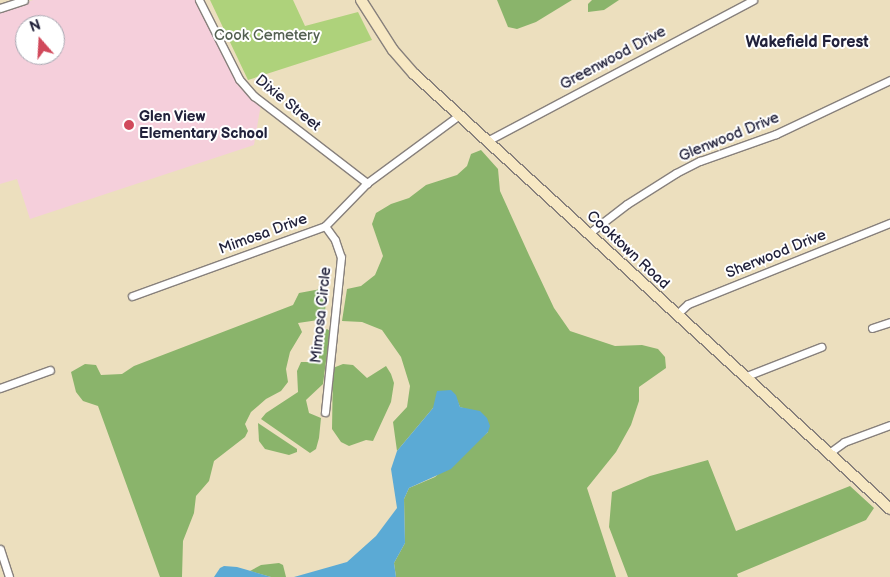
<!DOCTYPE html>
<style>
body{margin:0}
#map{position:relative;width:890px;height:577px;overflow:hidden;background:#ecdfbe;font-family:"Balsamiq Sans",sans-serif}
div>[style]{position:absolute}
[style*='--x']{left:calc(var(--x)*1px);top:calc(var(--y)*1px);width:calc(var(--w)*1px);rotate:calc(var(--a)*1deg)}
.built>*{inset:0;background:#f5cfdb}
.green>*{inset:0;background:#aed27b}
.forest>*{inset:0;background:#8ab46b}
.water>*{inset:0;background:#5baad5}
.roads{filter:drop-shadow(1px 0 #87807c) drop-shadow(-1px 0 #87807c) drop-shadow(0 1px #87807c) drop-shadow(0 -1px #87807c)}
.street>*{height:7px;margin:-3.5px;padding:0 3.5px;transform-origin:3.5px;border-radius:3.5px;background:#fff}
.secondary>*{height:10px;margin:-5px;padding:0 5px;transform-origin:5px;border-radius:5px;background:#f7e8c3}
.dots>*{width:14px;height:14px;translate:-50% -50%;box-sizing:border-box;border:2px solid #fff;border-radius:50%}
span{translate:-50% -50%;white-space:nowrap;text-align:center;line-height:1.15;-webkit-text-stroke:4px #fff;paint-order:stroke}
.park-label{font-size:15px;color:#536051}
.street-label{font-size:15px;color:#22223b}
.poi-label{font-size:15px;color:#22223b;font-weight:700}
.left{translate:0 -50%;text-align:left}
.neighbourhood-label{font-size:16px;color:#22223b;font-weight:700}
.north{position:absolute;left:15px;top:15px;width:50px;height:50px;box-sizing:border-box;background:#fff;border:1px solid #a7a7b1;border-radius:50%;rotate:341deg;font-size:14px;font-weight:700;line-height:20px;text-align:center;color:#22223b}
.north::after{content:'';display:block;margin:auto;width:18px;height:22px;background:#d1495b;clip-path:polygon(50% 0,100% 100%,50% 72%,0 100%)}
</style>
<div id="map">
<div class="built">
<div style="clip-path:polygon(evenodd,33px 0,196px 0,235px 78px,240px 87px,261px 104px,254px 145px,30px 219px,17px 179px,0 184px,0 12px,33px 0,25px 25px,55px 25px,55px 55px,25px 55px,25px 25px)"></div>
</div>
<div class="green">
<div style="clip-path:polygon(210px 0,293px 0,305px 26px,358px 12px,372px 40px,248px 80px)"></div>
</div>
<div class="forest">
<div style="clip-path:polygon(497px 0,572px 0,536px 22px,517px 29px,508px 27px)"></div>
<div style="clip-path:polygon(592px 0,619px 0,604px 10px,588px 12px,588px 4px)"></div>
<div style="clip-path:polygon(481px 150px,498px 169px,500px 191px,529px 255px,554px 308px,570px 331px,615px 346px,642px 345px,658px 349px,665px 357px,666px 368px,639px 387px,639px 401px,631px 425px,616px 452px,587px 488px,616px 577px,396px 577px,394px 563px,405px 543px,404px 499px,409px 488px,435px 477px,488px 432px,469px 410px,460px 407px,457px 400px,433px 408px,397px 451px,393px 422px,407px 407px,410px 386px,401px 357px,382px 330px,362px 322px,342px 321px,347px 289px,361px 286px,375px 275px,383px 256px,372px 224px,376px 213px,391px 204px,409px 198px,426px 185px,457px 175px,467px 166px,471px 154px)"></div>
<div style="clip-path:polygon(326px 288px,325px 319px,298px 323px,302px 332px,290px 352px,286px 369px,288px 382px,281px 391px,266px 399px,251px 412px,245px 424px,248px 431px,245px 437px,214px 461px,209px 481px,196px 496px,194px 513px,183px 541px,182px 577px,160px 577px,98px 406px,83px 401px,76px 392px,71px 372px,85px 364px,96px 365px,101px 375px,122px 374px,134px 366px,293px 305px,299px 293px)"></div>
<div style="clip-path:polygon(327px 329px,330px 331px,323px 384px,306px 400px,309px 413px,321px 418px,319px 438px,316px 449px,310px 453px,261px 419px,266px 413px,298px 392px,297px 371px,301px 362px,311px 362px,311px 358px,321px 350px,324px 331px)"></div>
<div style="clip-path:polygon(343px 364px,353px 365px,367px 378px,386px 366px,391px 374px,394px 383px,391px 402px,373px 441px,366px 440px,349px 446px,341px 442px,332px 429px,333px 368px)"></div>
<div style="clip-path:polygon(258px 423px,297px 449px,297px 452px,289px 455px,265px 449px,259px 441px)"></div>
<div style="clip-path:polygon(708px 460px,736px 531px,850px 486px,874px 508px,866px 520px,737px 574px,738px 577px,628px 577px,609px 527px,612px 492px,650px 476px)"></div>
<div style="clip-path:polygon(279px 563px,283px 565px,286px 577px,271px 577px,250px 571px,261px 565px)"></div>
</div>
<div class="water">
<div style="clip-path:polygon(451px 390px,456px 395px,460px 407px,480px 411px,487px 418px,490px 426px,488px 432px,451px 469px,409px 488px,404px 499px,405px 543px,394px 563px,396px 577px,294px 577px,347px 562px,376px 536px,397px 508px,391px 469px,397px 451px,433px 408px,437px 391px)"></div>
<div style="clip-path:polygon(224px 566px,237px 567px,271px 577px,214px 577px,220px 568px)"></div>
</div>
<div class="roads">
<div class="street">
<div style="--x:199;--y:0;--w:89;--a:63.1"></div>
<div style="--x:239;--y:79;--w:23;--a:49"></div>
<div style="--x:254;--y:96;--w:143;--a:37.6"></div>
<div style="--x:0;--y:8;--w:25;--a:-18"></div>
<div style="--x:487;--y:141;--w:301;--a:-27.9"></div>
<div style="--x:325;--y:226;--w:17;--a:54"></div>
<div style="--x:335;--y:240;--w:18;--a:71"></div>
<div style="--x:341;--y:257;--w:156;--a:95.9"></div>
<div style="--x:588;--y:234;--w:49;--a:-37.6"></div>
<div style="--x:627;--y:204;--w:58;--a:-32.3"></div>
<div style="--x:676;--y:173;--w:27;--a:-27"></div>
<div style="--x:700;--y:161;--w:81;--a:-19.6"></div>
<div style="--x:776;--y:134;--w:126;--a:-25.3"></div>
<div style="--x:132;--y:296;--w:205;--a:-19.9"></div>
<div style="--x:325;--y:226;--w:60;--a:-45.7"></div>
<div style="--x:367;--y:183;--w:113;--a:-36.4"></div>
<div style="--x:676;--y:315;--w:16;--a:-43"></div>
<div style="--x:688;--y:304;--w:218;--a:-21.9"></div>
<div style="--x:872;--y:328;--w:19;--a:-18"></div>
<div style="--x:744;--y:377;--w:83;--a:-21.3"></div>
<div style="--x:0;--y:388;--w:53;--a:-19.8"></div>
<div style="--x:829;--y:453;--w:19;--a:-36"></div>
<div style="--x:844;--y:442;--w:49;--a:-20.3"></div>
<div style="--x:0;--y:549;--w:29;--a:72"></div>
</div>
<div class="secondary">
<div style="--x:361;--y:0;--w:59;--a:57.4"></div>
<div style="--x:393;--y:50;--w:32;--a:49"></div>
<div style="--x:414;--y:74;--w:645;--a:42.42"></div>
</div>
</div>
<div class="dots">
<div style="left:129px;top:125px;background:#d1495b"></div>
</div>
<div class="park-label">
<span style="left:267px;top:36px">Cook Cemetery</span>
</div>
<div class="street-label">
<span style="left:613px;top:58px;rotate:-28deg">Greenwood Drive</span>
<span style="left:288px;top:103px;rotate:39deg">Dixie Street</span>
<span style="left:729px;top:137px;rotate:-22deg">Glenwood Drive</span>
<span style="left:263px;top:234px;rotate:-20deg">Mimosa Drive</span>
<span style="left:628px;top:250px;rotate:43deg">Cooktown Road</span>
<span style="left:776px;top:254px;rotate:-22deg">Sherwood Drive</span>
<span style="left:321px;top:315px;rotate:-84deg">Mimosa Circle</span>
</div>
<div class="poi-label">
<span class="left" style="left:139px;top:125px">Glen View<br>Elementary School</span>
</div>
<div class="neighbourhood-label">
<span style="left:807px;top:43px">Wakefield Forest</span>
</div>
<div class="north">N</div>
</div>
